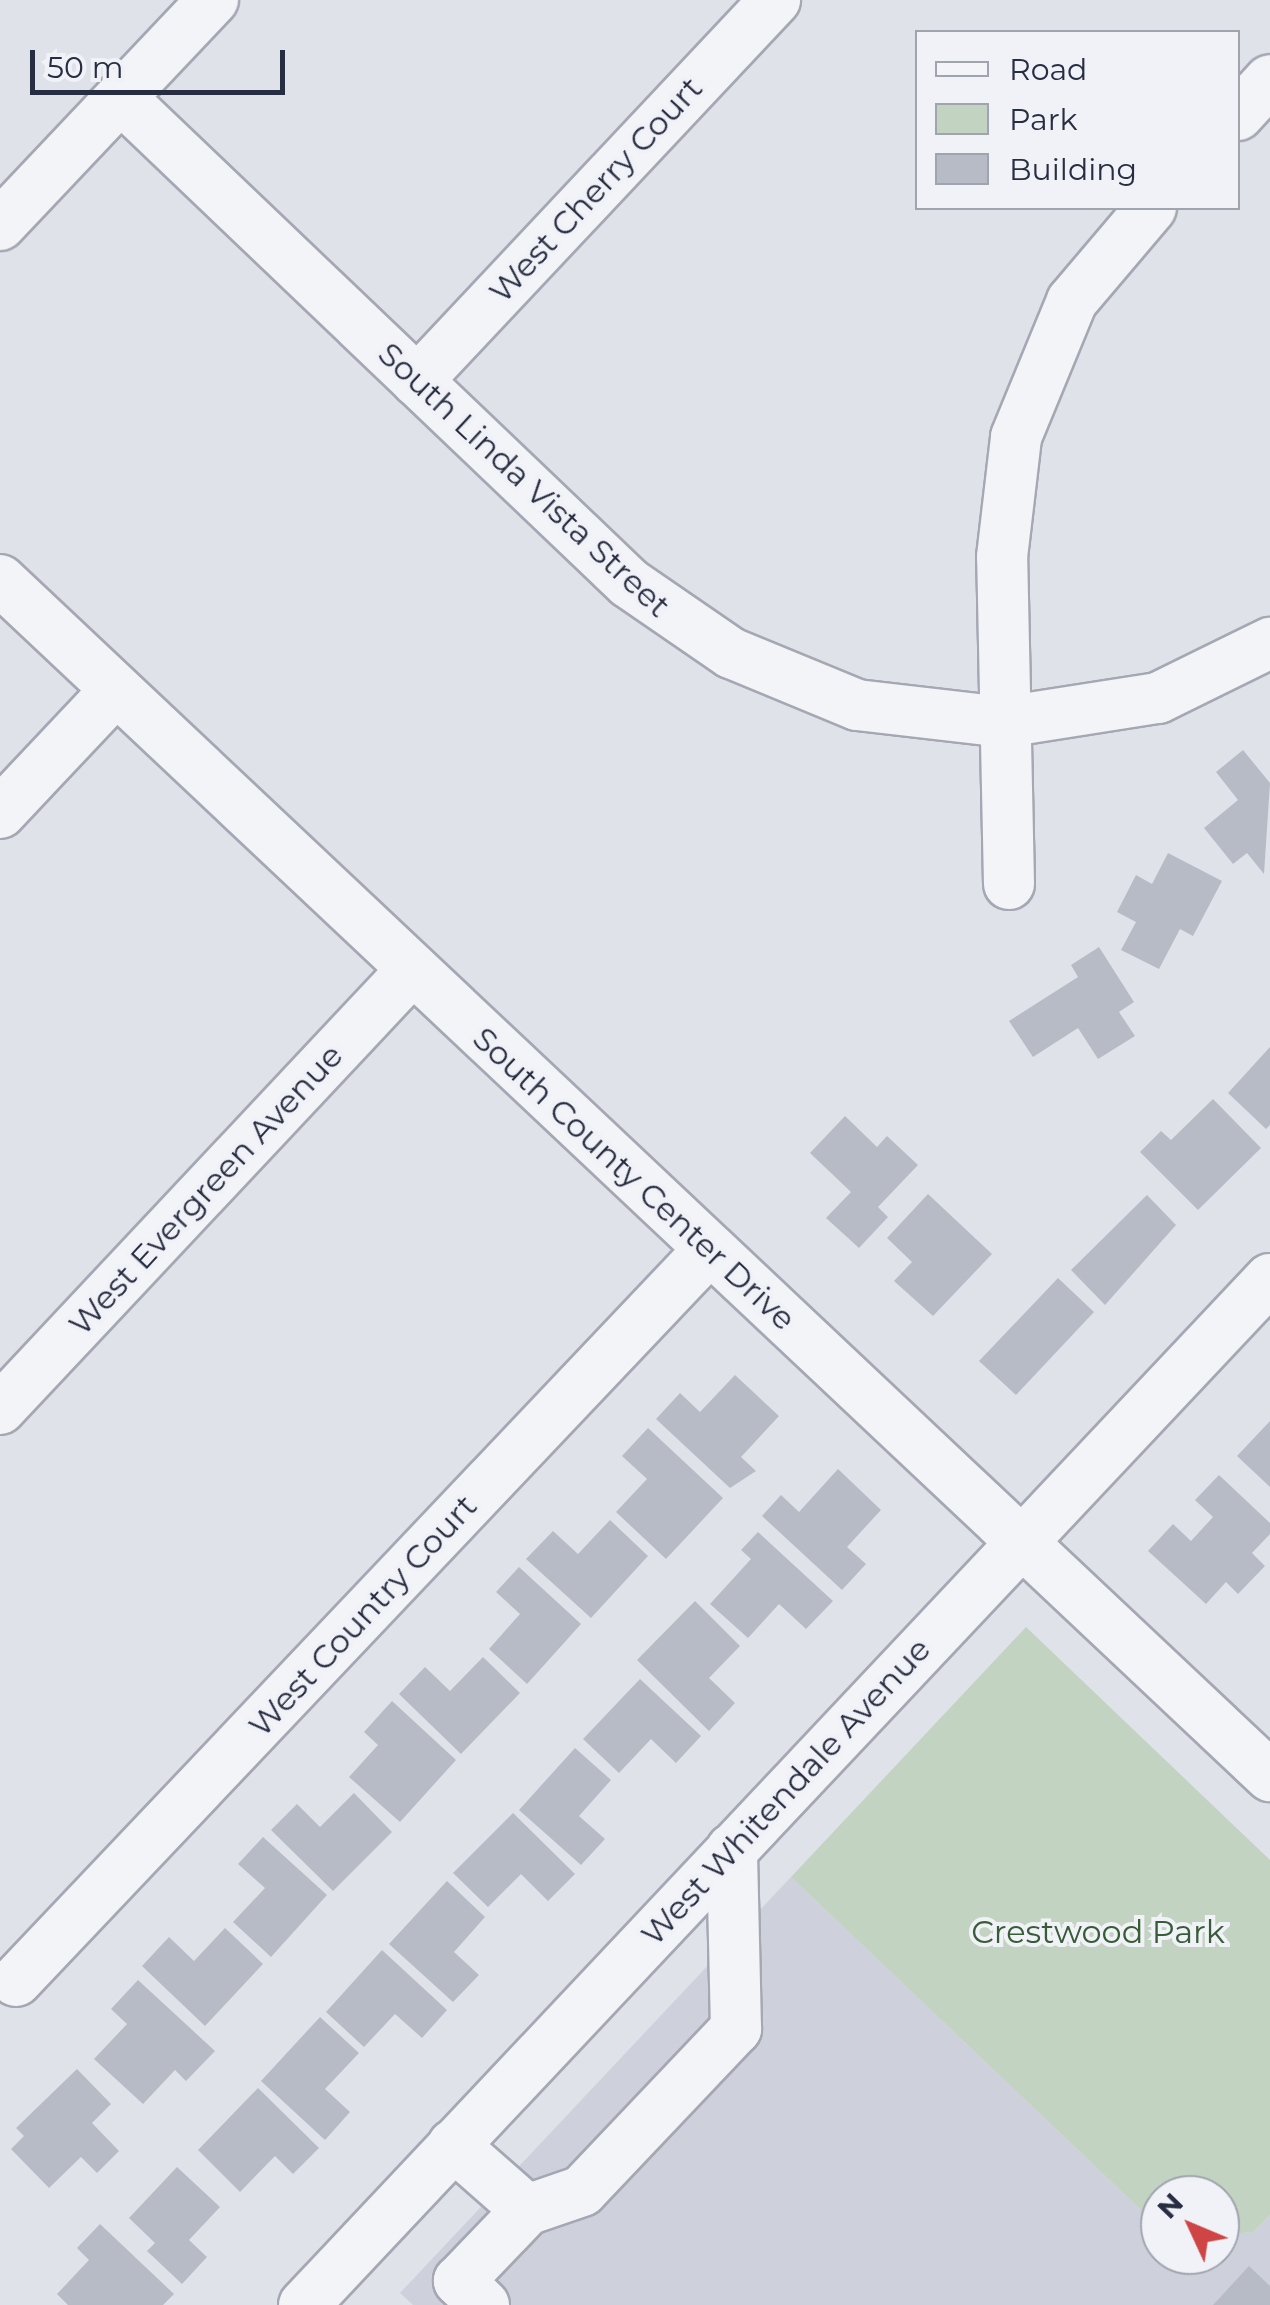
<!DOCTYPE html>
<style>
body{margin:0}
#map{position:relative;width:1270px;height:2305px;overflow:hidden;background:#e0e2e9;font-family:Montserrat,sans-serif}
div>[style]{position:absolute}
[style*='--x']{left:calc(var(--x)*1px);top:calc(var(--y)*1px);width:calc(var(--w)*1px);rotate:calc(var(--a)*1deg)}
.built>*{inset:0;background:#ced1db}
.green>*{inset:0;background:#c3d3c1}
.building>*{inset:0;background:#b7bbc6}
.roads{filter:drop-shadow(2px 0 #a5a8b3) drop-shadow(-2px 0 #a5a8b3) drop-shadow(0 2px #a5a8b3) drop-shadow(0 -2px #a5a8b3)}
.minor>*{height:50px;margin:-25px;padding:0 25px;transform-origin:25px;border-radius:25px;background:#f3f4f7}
span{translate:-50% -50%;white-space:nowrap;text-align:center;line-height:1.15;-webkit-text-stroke:8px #f0f2f7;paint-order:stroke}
.street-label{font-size:32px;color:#282e41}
.park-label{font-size:32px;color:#375d36}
.legend{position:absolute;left:915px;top:30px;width:325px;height:180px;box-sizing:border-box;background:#f0f2f7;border:2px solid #a0a4ae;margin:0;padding:12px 18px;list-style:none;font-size:30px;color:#282e41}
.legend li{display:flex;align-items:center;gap:20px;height:50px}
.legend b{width:50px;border:2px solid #a0a4ae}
.north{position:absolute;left:1140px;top:2175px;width:100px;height:100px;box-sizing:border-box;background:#f0f2f7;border:2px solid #a0a4ae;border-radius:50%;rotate:314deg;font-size:28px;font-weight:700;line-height:40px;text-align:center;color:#282e41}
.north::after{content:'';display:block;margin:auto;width:35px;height:45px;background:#cf4445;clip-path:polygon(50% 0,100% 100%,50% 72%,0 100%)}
.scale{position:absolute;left:30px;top:50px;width:255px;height:45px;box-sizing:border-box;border:5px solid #282e41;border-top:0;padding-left:12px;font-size:30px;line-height:35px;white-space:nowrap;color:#282e41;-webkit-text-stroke:8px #f0f2f7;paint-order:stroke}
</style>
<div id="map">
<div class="built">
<div style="clip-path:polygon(791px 1877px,1160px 2228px,1160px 2255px,1220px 2255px,1220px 2235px,1253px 2232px,1270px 2215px,1270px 2305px,413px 2305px,400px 2293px)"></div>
</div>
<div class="green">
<div style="clip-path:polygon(1026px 1627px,1270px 1860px,1270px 2215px,1253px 2232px,1220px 2235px,1220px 2195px,1160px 2195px,1160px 2228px,791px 1877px)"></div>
</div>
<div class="building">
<div style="clip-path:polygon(1243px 750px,1270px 783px,1264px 874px,1247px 853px,1233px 864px,1204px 828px,1238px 800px,1216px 772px)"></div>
<div style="clip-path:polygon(1168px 853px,1222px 881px,1193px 936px,1180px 929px,1159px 969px,1121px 950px,1136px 922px,1117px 912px,1136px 875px,1152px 884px)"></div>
<div style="clip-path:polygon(1099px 947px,1134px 1002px,1119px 1012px,1135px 1036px,1098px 1059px,1078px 1028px,1033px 1057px,1009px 1021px,1078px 977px,1071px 965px)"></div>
<div style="clip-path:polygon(1270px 1047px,1270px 1125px,1266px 1129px,1228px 1093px)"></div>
<div style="clip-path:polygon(1213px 1099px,1261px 1148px,1198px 1210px,1140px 1152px,1161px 1131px,1171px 1140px)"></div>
<div style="clip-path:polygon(845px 1116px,877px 1147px,887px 1136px,918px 1165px,878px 1207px,888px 1217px,859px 1248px,826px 1218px,851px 1192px,810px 1153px)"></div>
<div style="clip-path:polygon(928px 1194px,992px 1254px,933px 1316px,894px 1281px,912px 1262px,887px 1238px)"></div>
<div style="clip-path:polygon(1147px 1195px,1176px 1225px,1105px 1305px,1071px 1270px)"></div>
<div style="clip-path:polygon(1058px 1278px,1094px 1312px,1016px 1395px,979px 1361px)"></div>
<div style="clip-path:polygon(735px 1375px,779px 1416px,741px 1457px,756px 1471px,730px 1488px,656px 1419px,680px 1393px,700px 1412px)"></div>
<div style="clip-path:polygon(1270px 1421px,1270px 1487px,1237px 1456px)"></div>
<div style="clip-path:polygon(648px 1428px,723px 1498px,666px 1559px,616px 1512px,647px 1479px,622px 1456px)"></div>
<div style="clip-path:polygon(838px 1469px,881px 1510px,847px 1547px,866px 1564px,842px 1590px,762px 1516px,781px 1495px,799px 1512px)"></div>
<div style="clip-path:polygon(1219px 1475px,1270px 1523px,1270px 1534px,1252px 1553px,1265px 1566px,1238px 1594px,1226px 1582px,1206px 1604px,1148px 1551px,1173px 1524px,1191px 1541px,1213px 1517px,1195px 1500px)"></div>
<div style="clip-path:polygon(610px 1520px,648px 1556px,591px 1618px,526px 1559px,553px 1531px,578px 1554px)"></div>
<div style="clip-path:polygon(758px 1532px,833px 1601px,806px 1629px,779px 1604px,748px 1638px,710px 1604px,751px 1559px,741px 1550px)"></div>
<div style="clip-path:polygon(519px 1567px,581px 1624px,527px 1684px,489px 1649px,520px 1614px,496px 1592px)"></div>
<div style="clip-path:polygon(695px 1601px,740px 1646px,709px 1678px,735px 1703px,709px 1731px,637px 1660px)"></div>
<div style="clip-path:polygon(483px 1657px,520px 1693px,461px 1754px,399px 1694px,425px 1667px,450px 1691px)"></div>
<div style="clip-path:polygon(640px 1679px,701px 1736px,676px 1763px,651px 1739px,619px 1773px,583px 1739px)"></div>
<div style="clip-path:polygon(392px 1701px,456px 1760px,400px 1822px,349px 1777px,378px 1745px,364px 1732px)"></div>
<div style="clip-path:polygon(575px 1748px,611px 1780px,579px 1816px,605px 1839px,581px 1865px,519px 1810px)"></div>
<div style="clip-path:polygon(354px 1793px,392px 1832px,333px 1891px,271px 1830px,297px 1804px,320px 1827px)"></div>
<div style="clip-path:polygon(513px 1813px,575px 1874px,548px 1901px,521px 1874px,488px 1907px,453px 1873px)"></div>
<div style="clip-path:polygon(263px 1837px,327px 1895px,271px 1957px,233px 1922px,265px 1888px,238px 1864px)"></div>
<div style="clip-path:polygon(447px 1881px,485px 1917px,454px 1952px,479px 1975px,453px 2002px,389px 1944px)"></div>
<div style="clip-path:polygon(225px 1928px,263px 1964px,205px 2026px,142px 1966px,169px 1937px,194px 1961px)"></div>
<div style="clip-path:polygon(382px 1950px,447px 2010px,422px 2038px,395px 2014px,364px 2047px,326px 2012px)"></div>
<div style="clip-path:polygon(138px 1980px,215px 2051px,186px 2081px,175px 2070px,143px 2104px,94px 2059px,127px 2024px,111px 2009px)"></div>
<div style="clip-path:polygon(320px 2017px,359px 2053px,325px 2089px,350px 2112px,325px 2140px,261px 2081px)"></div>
<div style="clip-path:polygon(77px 2069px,111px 2104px,92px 2123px,119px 2151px,97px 2173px,81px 2157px,49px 2188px,11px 2149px,24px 2136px,16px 2128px)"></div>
<div style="clip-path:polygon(258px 2088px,319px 2148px,293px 2174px,275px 2156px,240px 2192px,198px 2150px)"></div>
<div style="clip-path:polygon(177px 2167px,220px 2207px,189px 2240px,207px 2257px,182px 2284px,147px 2251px,155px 2243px,129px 2218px)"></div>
<div style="clip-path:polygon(100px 2224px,174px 2294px,163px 2305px,68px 2305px,57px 2294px,89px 2260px,77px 2248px)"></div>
<div style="clip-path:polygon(1249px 2266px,1270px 2286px,1270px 2305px,1213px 2305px)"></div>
</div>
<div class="roads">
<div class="minor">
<div style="--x:121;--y:98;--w:702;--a:43.67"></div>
<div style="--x:629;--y:583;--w:124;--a:34.5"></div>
<div style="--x:731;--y:653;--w:136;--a:22.4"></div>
<div style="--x:857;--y:705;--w:148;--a:6.6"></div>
<div style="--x:1004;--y:722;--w:156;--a:-8.9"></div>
<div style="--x:1158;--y:698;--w:125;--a:-26.2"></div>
<div style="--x:1238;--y:115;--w:47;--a:-47.6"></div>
<div style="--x:0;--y:225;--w:310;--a:-46.6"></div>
<div style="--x:417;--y:381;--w:523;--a:-46.78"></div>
<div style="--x:0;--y:580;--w:1745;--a:43.28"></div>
<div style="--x:0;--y:813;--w:168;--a:-46.7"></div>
<div style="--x:1009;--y:884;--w:327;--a:-91.2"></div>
<div style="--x:1002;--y:557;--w:121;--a:-83.3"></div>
<div style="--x:1016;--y:437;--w:147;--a:-67.6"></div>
<div style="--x:1072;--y:301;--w:122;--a:-49.7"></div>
<div style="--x:0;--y:1409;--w:602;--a:-46.82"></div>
<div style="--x:16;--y:1981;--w:1007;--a:-46.53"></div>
<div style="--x:453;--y:2145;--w:98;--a:41.3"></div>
<div style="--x:304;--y:2305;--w:1409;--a:-46.73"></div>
<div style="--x:484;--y:2305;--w:35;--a:-136"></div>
<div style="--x:459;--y:2281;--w:98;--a:-46.2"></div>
<div style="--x:527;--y:2210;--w:58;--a:-19.1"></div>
<div style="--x:582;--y:2191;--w:224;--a:-46.5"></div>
<div style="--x:736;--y:2029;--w:180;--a:-91.3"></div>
</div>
</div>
<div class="street-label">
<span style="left:596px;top:190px;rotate:-47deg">West Cherry Court</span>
<span style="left:524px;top:480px;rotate:43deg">South Linda Vista Street</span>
<span style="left:634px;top:1179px;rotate:43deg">South County Center Drive</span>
<span style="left:206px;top:1190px;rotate:-47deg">West Evergreen Avenue</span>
<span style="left:363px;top:1616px;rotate:-47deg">West Country Court</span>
<span style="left:786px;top:1792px;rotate:-47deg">West Whitendale Avenue</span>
</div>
<div class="park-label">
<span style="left:1098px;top:1932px">Crestwood Park</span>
</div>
<ul class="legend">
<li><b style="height:12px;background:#f3f4f7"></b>Road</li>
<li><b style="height:28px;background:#c3d3c1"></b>Park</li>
<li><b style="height:28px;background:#b7bbc6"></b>Building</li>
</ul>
<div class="north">N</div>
<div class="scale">50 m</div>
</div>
